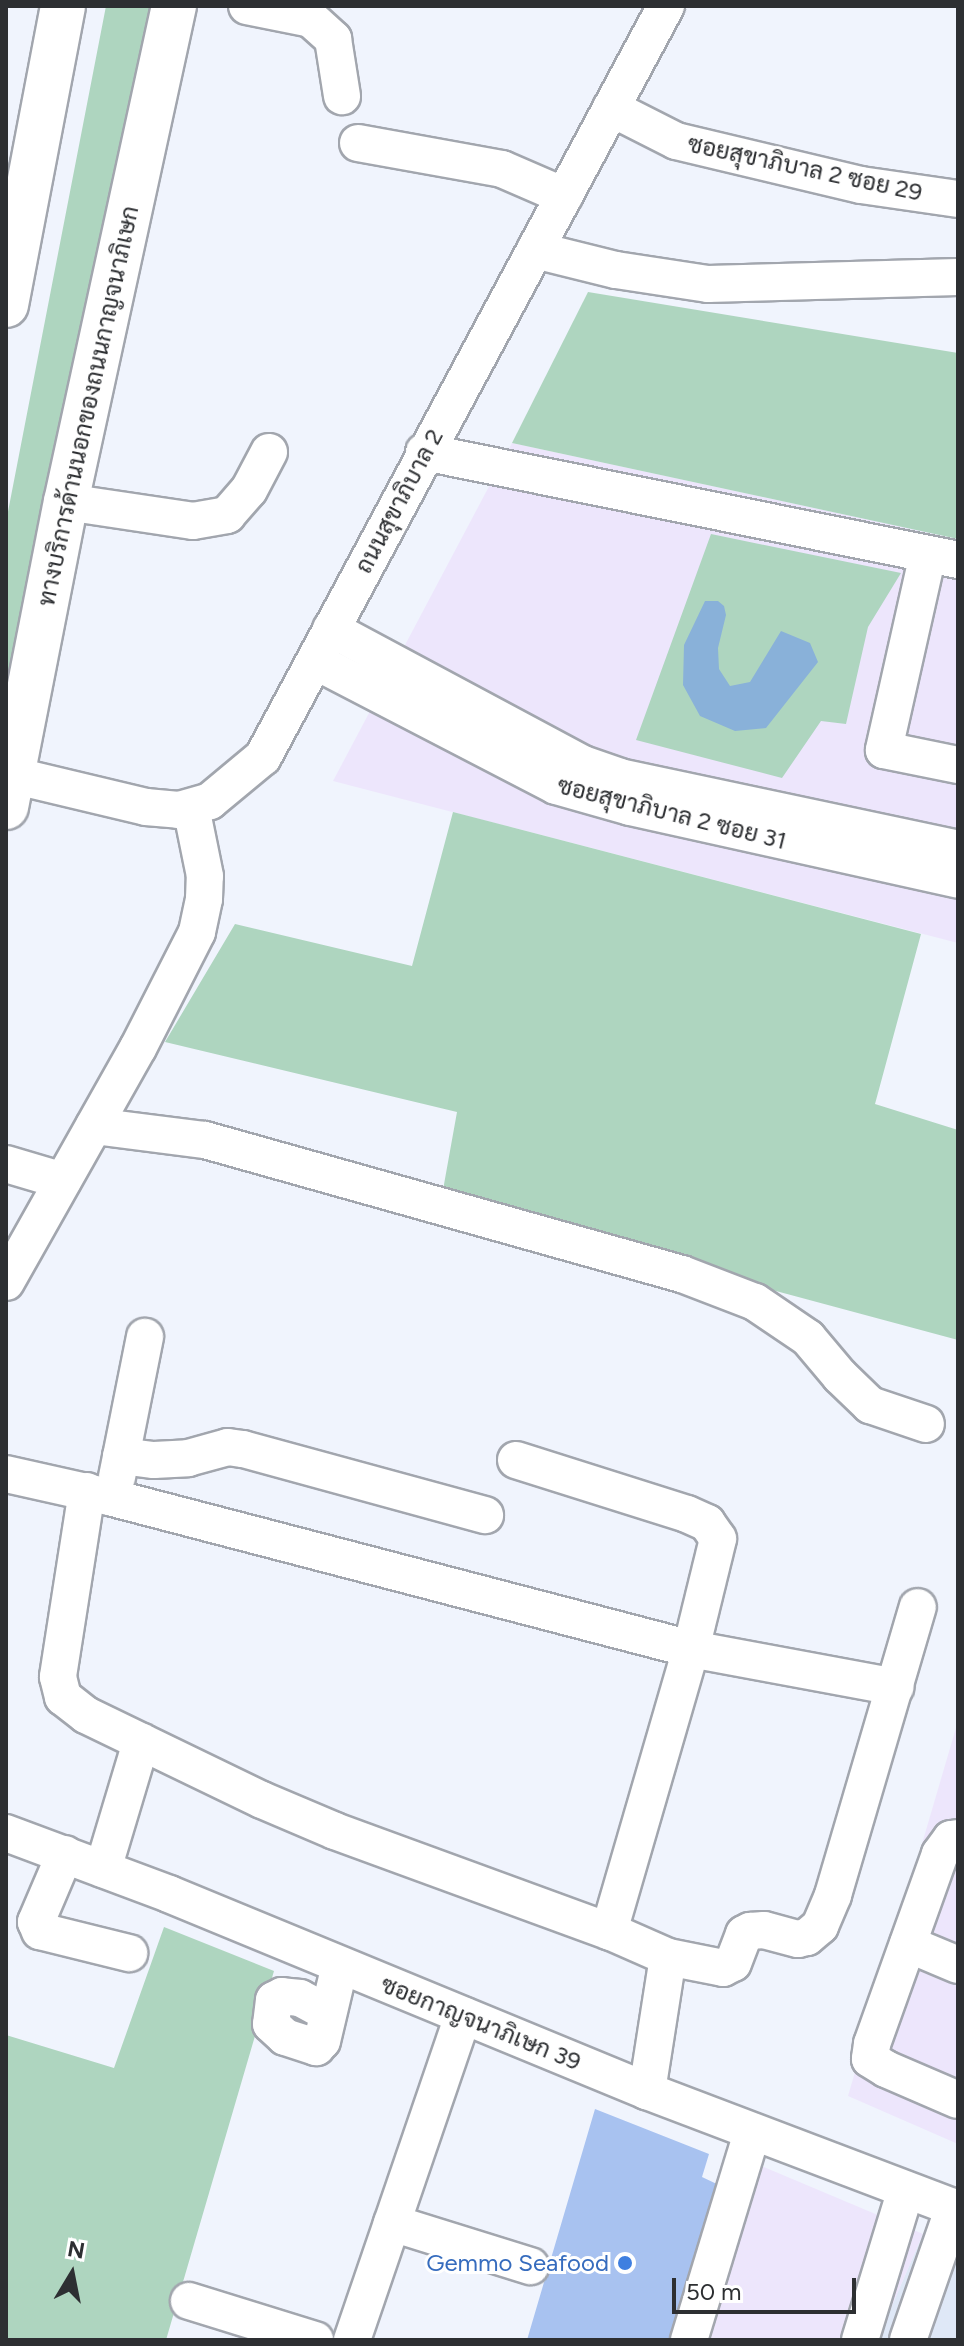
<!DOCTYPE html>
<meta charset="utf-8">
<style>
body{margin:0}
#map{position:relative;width:964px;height:2346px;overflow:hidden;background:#f0f4fd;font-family:Figtree,Sarabun,sans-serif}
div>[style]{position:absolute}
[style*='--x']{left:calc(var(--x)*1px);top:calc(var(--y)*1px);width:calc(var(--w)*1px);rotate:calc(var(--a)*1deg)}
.built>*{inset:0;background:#dfe8f7}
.industrial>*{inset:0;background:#ede6fc}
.green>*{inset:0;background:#aed5bf}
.water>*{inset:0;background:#89b1d9}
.building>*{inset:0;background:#a8c2f0}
.roads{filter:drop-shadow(2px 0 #a2a6ae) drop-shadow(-2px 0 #a2a6ae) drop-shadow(0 2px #a2a6ae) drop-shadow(0 -2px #a2a6ae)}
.minor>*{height:36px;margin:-18px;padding:0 18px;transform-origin:18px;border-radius:18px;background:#fff}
.major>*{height:44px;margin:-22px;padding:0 22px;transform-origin:22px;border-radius:22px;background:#fff}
.highway>*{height:44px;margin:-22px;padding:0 22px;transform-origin:22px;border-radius:22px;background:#fff}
.dots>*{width:22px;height:22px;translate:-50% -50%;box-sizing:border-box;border:4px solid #fff;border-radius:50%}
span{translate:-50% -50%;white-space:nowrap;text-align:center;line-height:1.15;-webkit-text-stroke:6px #fff;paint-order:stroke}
.street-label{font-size:24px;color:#2d2f32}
.shop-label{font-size:24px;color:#366cbe}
.right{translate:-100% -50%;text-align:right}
.frame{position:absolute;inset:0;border:8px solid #2d2f32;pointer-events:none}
.north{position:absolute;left:32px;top:2234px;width:80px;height:80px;-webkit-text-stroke:6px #fff;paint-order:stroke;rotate:10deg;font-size:22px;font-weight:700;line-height:32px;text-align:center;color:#2d2f32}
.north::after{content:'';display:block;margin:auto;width:28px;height:36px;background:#2d2f32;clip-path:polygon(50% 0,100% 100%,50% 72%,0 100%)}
.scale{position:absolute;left:672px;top:2278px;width:184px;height:36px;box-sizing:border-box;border:4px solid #2d2f32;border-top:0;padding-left:10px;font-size:24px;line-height:28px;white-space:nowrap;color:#2d2f32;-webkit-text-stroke:6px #fff;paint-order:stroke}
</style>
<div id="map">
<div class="built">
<div style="clip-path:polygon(923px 2234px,958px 2246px,958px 2340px,877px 2340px)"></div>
</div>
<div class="industrial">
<div style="clip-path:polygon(512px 443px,958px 539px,958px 943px,333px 781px)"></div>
<div style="clip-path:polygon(958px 1721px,958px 2144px,848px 2096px)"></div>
<div style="clip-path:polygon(759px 2165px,923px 2234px,877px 2340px,707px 2340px)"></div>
</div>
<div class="green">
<div style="clip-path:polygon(106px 6px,152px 6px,72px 380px,56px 440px,6px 703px,6px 522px)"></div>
<div style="clip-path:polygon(588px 292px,958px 353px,958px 539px,512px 443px)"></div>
<div style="clip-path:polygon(711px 534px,901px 573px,868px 627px,846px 724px,821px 721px,782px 778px,636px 740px)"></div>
<div style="clip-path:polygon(453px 812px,921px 934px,875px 1104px,958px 1130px,958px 1340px,441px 1201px,457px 1112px,165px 1042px,235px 924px,412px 966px)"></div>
<div style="clip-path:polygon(164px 1927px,274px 1971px,166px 2340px,6px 2340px,6px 2035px,114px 2068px)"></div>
</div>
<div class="water">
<div style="clip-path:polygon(705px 601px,718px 601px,724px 606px,726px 615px,718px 648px,719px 669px,730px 686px,750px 682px,781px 631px,810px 643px,818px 662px,766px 728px,735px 731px,700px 716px,683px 685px,684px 645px)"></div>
</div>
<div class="building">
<div style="clip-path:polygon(595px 2109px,709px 2154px,702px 2177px,721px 2186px,678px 2340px,527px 2340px)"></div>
</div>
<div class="roads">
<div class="minor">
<div style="--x:247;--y:6;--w:65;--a:11.5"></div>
<div style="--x:311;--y:19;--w:30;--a:42"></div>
<div style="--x:333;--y:39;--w:58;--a:81"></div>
<div style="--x:611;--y:108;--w:73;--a:26.9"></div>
<div style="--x:676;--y:141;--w:190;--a:13.4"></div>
<div style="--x:861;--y:185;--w:98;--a:8.2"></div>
<div style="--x:358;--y:143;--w:146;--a:10.2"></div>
<div style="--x:502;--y:169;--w:68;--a:23.5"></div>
<div style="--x:535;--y:250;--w:83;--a:13.9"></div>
<div style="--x:616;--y:270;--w:93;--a:8.7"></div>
<div style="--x:708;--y:284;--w:250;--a:-1.6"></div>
<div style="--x:424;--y:452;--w:545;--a:11.43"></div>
<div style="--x:66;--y:502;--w:128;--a:8.5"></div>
<div style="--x:193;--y:521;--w:35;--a:-10"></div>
<div style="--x:227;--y:515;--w:33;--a:-49"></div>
<div style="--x:249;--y:490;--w:43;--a:-62.2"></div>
<div style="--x:928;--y:554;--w:201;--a:102.7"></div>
<div style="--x:884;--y:750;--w:76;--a:11.5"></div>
<div style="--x:331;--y:629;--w:286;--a:28.2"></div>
<div style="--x:583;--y:764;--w:39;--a:19"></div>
<div style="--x:620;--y:777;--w:346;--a:12"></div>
<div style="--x:315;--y:661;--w:271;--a:27.4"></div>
<div style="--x:556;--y:786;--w:77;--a:15.8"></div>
<div style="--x:630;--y:807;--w:336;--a:12.5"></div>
<div style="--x:12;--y:775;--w:138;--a:13.4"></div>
<div style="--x:146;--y:807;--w:33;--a:5"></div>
<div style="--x:179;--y:810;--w:32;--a:-16"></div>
<div style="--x:210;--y:801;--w:69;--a:-39.7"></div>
<div style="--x:263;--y:757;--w:852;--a:-61.78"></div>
<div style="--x:94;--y:1126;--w:112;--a:7.2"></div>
<div style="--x:205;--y:1140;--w:495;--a:15.7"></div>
<div style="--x:682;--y:1274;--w:78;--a:21"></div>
<div style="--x:755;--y:1302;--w:64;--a:34.2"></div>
<div style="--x:808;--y:1338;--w:50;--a:49.9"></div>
<div style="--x:840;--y:1376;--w:42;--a:44"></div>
<div style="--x:870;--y:1405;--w:59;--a:18.7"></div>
<div style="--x:6;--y:1164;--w:59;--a:16.6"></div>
<div style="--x:6;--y:1282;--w:269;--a:-60.6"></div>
<div style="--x:138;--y:1048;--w:130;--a:-63"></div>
<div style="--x:197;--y:932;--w:34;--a:-78"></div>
<div style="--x:204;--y:899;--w:23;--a:-88"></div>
<div style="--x:205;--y:876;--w:70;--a:-101.5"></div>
<div style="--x:121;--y:1456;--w:33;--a:7"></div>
<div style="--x:154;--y:1460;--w:34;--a:-3"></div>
<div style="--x:188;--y:1458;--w:41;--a:-15.4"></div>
<div style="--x:228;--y:1447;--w:15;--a:8"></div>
<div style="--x:243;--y:1449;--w:251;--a:15.3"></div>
<div style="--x:516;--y:1460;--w:179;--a:17.5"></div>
<div style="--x:687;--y:1514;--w:22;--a:24"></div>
<div style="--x:707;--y:1523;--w:19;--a:55"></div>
<div style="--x:718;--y:1539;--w:113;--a:103.8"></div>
<div style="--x:691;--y:1649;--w:294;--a:106.2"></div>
<div style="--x:6;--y:1474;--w:110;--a:12.6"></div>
<div style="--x:113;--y:1498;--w:597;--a:14.64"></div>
<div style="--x:691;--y:1649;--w:208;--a:10.5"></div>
<div style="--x:117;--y:1477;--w:143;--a:-78.7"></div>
<div style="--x:87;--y:1491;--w:188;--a:98.9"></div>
<div style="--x:58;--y:1677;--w:21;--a:76"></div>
<div style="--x:63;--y:1697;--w:29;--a:38"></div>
<div style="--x:86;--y:1715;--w:195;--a:25.8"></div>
<div style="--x:262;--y:1800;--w:79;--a:23"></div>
<div style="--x:335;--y:1831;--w:292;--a:20.1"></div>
<div style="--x:609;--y:1931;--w:64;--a:23.8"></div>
<div style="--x:668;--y:1957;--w:136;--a:98.9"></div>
<div style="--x:6;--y:1833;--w:174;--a:20.5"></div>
<div style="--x:169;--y:1894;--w:517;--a:22.4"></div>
<div style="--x:647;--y:2091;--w:333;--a:20.8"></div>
<div style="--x:958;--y:1838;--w:7;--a:172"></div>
<div style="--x:951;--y:1839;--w:19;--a:126"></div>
<div style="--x:940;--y:1854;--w:202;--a:109.7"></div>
<div style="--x:872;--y:2044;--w:15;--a:98"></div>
<div style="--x:870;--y:2059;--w:19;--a:32"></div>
<div style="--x:886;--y:2069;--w:78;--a:23.3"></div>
<div style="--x:65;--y:1854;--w:74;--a:113.1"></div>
<div style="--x:36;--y:1922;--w:10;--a:66"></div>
<div style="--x:40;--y:1931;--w:92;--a:13.9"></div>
<div style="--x:103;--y:1869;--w:133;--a:-73.3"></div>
<div style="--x:908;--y:1944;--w:54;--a:22.8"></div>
<div style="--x:668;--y:1957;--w:56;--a:11.3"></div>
<div style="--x:723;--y:1968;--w:11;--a:-27"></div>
<div style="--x:733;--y:1963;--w:31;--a:-69"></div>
<div style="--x:744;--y:1934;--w:7;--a:-27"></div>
<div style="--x:750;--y:1931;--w:14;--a:-4"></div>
<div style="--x:764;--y:1930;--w:35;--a:15"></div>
<div style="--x:798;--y:1939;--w:9;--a:-13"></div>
<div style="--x:807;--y:1937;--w:17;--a:-40"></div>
<div style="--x:820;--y:1926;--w:34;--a:-67"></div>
<div style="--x:833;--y:1895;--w:300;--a:-73.6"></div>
<div style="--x:328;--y:2013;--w:32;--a:-152"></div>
<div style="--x:300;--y:1998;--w:18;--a:-174"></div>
<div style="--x:282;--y:1996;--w:9;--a:153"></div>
<div style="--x:274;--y:2000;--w:24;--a:97"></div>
<div style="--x:271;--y:2024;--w:19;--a:43"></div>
<div style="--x:285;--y:2037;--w:33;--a:18"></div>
<div style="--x:316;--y:2047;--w:8;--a:-45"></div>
<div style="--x:322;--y:2041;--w:78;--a:-76.7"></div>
<div style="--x:392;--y:2223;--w:145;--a:17.3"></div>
<div style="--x:189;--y:2301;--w:132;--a:17.2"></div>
<div style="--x:352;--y:2340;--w:343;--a:-71.1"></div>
<div style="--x:689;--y:2340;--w:217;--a:-73.1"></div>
<div style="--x:860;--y:2340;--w:157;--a:-73"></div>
<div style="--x:908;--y:2340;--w:141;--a:-70.9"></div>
</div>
<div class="major">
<div style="--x:6;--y:807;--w:311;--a:-78.9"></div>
<div style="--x:66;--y:502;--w:508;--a:-77.72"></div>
</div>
<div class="highway">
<div style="--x:6;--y:305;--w:304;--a:-79.2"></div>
</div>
</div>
<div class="dots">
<div style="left:625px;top:2263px;background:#3f7fe0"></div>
</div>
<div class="street-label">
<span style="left:805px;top:168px;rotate:12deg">ซอยสุขาภิบาล 2 ซอย 29</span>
<span style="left:88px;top:406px;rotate:-78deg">ทางบริการด้านนอกของถนนกาญจนาภิเษก</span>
<span style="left:399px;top:501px;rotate:-62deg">ถนนสุขาภิบาล 2</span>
<span style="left:672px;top:813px;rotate:14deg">ซอยสุขาภิบาล 2 ซอย 31</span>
<span style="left:481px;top:2023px;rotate:22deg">ซอยกาญจนาภิเษก 39</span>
</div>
<div class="shop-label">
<span class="right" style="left:609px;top:2263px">Gemmo Seafood</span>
</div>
<div class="frame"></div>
<div class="north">N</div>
<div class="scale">50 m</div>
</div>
